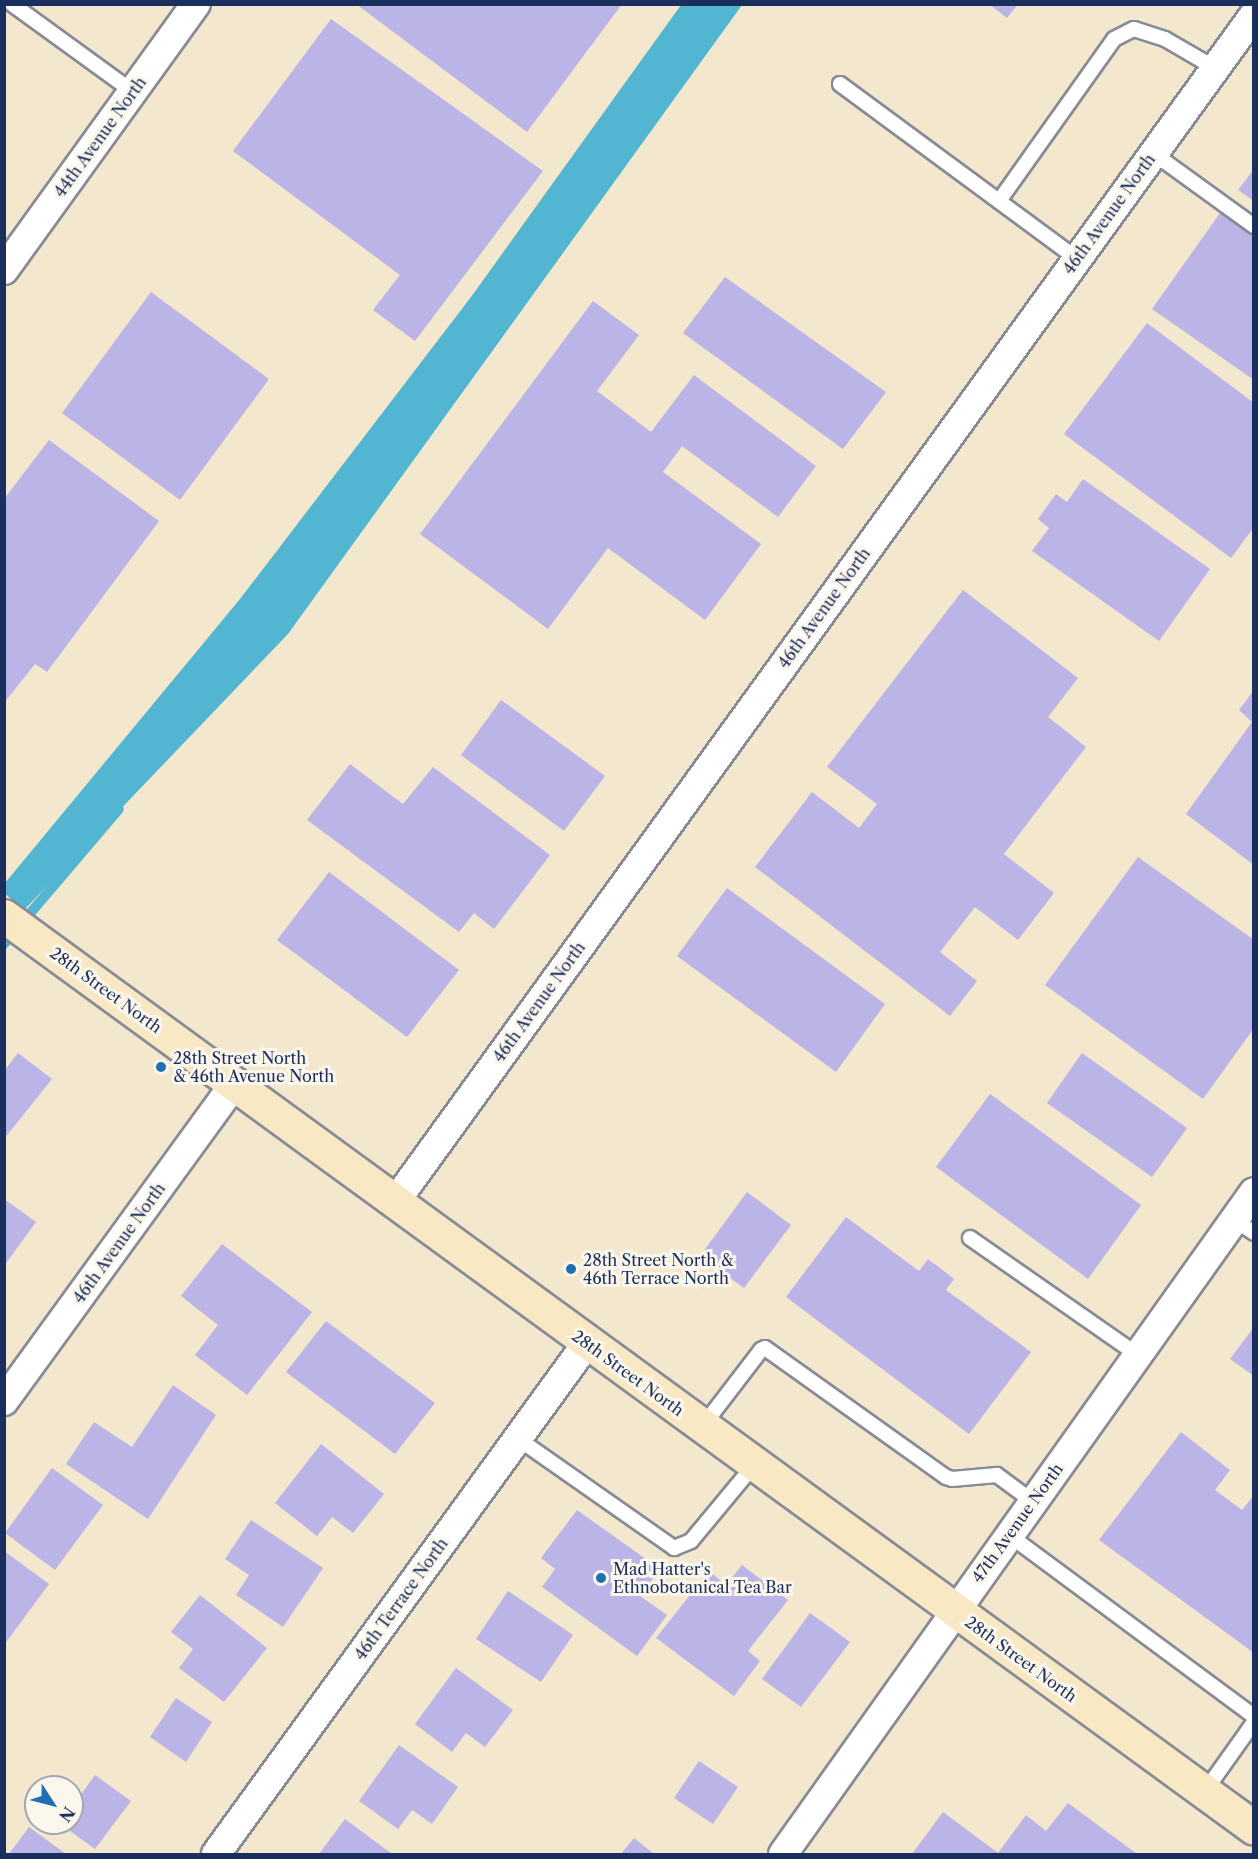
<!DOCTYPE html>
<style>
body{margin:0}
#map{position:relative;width:1258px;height:1859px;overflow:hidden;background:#f3e7cd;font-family:"Libre Caslon Text",serif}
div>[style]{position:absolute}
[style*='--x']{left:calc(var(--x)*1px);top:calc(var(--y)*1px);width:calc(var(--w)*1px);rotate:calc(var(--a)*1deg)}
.water>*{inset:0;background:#52b5d1}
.stream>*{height:10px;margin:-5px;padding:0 5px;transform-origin:5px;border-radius:5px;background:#52b5d1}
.building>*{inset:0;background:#bbb4e6}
.roads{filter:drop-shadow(2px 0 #878b96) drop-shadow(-2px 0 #878b96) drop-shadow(0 2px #878b96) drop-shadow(0 -2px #878b96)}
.lane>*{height:14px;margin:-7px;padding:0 7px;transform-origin:7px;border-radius:7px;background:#fff}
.street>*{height:28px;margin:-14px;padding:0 14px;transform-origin:14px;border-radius:14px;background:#fff}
.secondary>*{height:33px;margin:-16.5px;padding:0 16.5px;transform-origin:16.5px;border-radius:16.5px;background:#f8e8c3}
.dots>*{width:16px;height:16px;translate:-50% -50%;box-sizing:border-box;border:3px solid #fbf7ec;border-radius:50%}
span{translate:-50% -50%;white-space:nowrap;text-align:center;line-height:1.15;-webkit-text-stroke:6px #fbf7ec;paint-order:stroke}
.street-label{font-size:16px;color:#1b2f5e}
.poi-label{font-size:16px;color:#1b2f5e}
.left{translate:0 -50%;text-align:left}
.frame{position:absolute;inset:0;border:6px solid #1b2f5e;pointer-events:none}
.north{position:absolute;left:24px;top:1775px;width:60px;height:60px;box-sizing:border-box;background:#fbf7ec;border:2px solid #a1a7b3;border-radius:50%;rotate:126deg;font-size:16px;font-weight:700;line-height:24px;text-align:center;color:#1b2f5e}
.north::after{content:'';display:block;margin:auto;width:21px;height:27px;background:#1f6fb2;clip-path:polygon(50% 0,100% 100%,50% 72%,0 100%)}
</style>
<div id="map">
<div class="water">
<div style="clip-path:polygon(681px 5px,742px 5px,288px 634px,25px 909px,5px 894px,5px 883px,240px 599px,471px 297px)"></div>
</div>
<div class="stream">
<div style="--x:4;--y:944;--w:177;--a:-49.6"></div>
</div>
<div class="building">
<div style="clip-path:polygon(356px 4px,622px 4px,527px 132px)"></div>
<div style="clip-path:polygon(989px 4px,1018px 4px,1007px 18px)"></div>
<div style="clip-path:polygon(331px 19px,543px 171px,415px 341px,373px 310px,400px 275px,233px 151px)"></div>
<div style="clip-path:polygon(1254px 169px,1254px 201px,1238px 190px)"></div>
<div style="clip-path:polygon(1220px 213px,1254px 236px,1254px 380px,1152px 309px)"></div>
<div style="clip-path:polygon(725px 277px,886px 392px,843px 449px,683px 333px)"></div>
<div style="clip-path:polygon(151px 292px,269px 379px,180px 500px,62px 413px)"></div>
<div style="clip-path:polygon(593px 301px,639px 335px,597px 391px,651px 432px,694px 375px,816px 466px,778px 517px,682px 446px,663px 472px,761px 544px,705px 620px,608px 548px,548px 629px,420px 534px)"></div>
<div style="clip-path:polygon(1147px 323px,1254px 403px,1254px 527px,1231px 558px,1064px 434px)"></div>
<div style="clip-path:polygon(49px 440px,159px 521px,47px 672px,35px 664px,4px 703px,4px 499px)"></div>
<div style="clip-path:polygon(1083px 479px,1210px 569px,1159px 641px,1032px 551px,1049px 528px,1038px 519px,1056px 494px,1067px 502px)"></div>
<div style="clip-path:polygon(963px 590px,1078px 678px,1048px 717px,1086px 747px,1004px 854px,1054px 893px,1018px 940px,975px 907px,940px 952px,977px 981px,950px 1016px,755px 867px,812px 792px,859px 828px,877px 804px,827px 767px)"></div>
<div style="clip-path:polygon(1254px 690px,1254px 865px,1186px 814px,1252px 722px,1239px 710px)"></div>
<div style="clip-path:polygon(501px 700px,605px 776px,564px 831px,461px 755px)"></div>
<div style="clip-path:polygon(350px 764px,403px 804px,433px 767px,550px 855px,494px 929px,474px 913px,459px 932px,307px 820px)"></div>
<div style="clip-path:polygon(1138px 857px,1254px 940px,1254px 1028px,1203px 1099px,1045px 985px)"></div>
<div style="clip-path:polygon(329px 872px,459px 970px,407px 1037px,277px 940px)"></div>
<div style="clip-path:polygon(727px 888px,885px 1004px,836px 1072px,677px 956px)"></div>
<div style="clip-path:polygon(18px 1053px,52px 1079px,4px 1139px,4px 1071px)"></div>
<div style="clip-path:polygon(1082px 1053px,1187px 1128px,1152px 1177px,1047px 1103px)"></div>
<div style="clip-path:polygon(990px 1094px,1141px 1205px,1088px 1279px,936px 1167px)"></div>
<div style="clip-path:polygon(747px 1192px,791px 1225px,744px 1288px,700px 1256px)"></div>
<div style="clip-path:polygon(4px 1199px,36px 1222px,4px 1266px)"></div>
<div style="clip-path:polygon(846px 1217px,919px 1271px,928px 1259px,954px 1279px,946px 1290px,1031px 1352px,969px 1434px,786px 1297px)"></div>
<div style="clip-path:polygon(222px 1244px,312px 1312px,247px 1395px,195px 1355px,218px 1325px,181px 1296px)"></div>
<div style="clip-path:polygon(326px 1321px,435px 1403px,395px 1454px,286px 1372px)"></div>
<div style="clip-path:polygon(1254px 1327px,1254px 1376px,1230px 1359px)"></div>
<div style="clip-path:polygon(173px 1385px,216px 1415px,148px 1519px,66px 1464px,94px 1422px,132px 1447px)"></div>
<div style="clip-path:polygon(1181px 1432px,1230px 1470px,1215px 1490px,1242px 1510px,1254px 1495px,1254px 1653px,1099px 1540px)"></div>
<div style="clip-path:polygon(321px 1444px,384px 1494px,353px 1533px,332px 1517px,317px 1536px,275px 1503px)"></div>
<div style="clip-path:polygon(52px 1468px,103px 1505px,55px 1570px,5px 1533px)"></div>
<div style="clip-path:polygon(577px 1510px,660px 1569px,640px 1596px,667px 1615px,637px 1656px,542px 1587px,555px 1569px,541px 1558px)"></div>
<div style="clip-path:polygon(251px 1520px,323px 1568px,283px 1627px,236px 1595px,249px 1575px,225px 1559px)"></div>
<div style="clip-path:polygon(4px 1551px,49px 1584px,4px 1645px)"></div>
<div style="clip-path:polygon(742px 1565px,788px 1600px,748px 1651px,760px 1661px,734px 1696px,656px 1638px,709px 1571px,726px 1585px)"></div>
<div style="clip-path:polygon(508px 1591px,573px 1635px,541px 1682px,476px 1639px)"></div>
<div style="clip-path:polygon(200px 1595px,267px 1648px,224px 1702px,179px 1668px,193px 1649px,171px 1632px)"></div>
<div style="clip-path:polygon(810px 1613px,850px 1642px,801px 1707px,762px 1679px)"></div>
<div style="clip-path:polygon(456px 1668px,513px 1710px,485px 1747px,466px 1733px,452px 1752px,415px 1724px)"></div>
<div style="clip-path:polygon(176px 1698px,212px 1722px,186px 1762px,150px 1737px)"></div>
<div style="clip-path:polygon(399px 1745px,458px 1787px,432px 1824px,412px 1810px,398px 1829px,359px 1801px)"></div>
<div style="clip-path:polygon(699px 1761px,738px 1787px,713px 1824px,674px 1798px)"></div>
<div style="clip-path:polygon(95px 1775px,131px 1801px,95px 1849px,59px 1823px,72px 1823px,72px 1807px)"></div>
<div style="clip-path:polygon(1068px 1803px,1137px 1854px,912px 1854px,943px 1812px,998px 1853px,1026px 1815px,1046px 1831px)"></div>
<div style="clip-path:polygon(345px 1819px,392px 1854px,319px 1854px)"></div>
<div style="clip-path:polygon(29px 1827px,66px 1854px,9px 1854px)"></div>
<div style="clip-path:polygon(634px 1838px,654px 1854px,621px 1854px)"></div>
</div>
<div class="roads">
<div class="lane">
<div style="--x:12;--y:4;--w:150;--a:36"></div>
<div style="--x:840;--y:84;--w:295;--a:36.4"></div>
<div style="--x:1153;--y:153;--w:125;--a:35.9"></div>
<div style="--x:999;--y:201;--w:199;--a:-54.6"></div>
<div style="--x:1114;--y:39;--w:22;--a:-27"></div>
<div style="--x:1134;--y:29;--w:33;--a:18"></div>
<div style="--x:1165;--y:39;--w:58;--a:30.1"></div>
<div style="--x:1234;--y:1219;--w:24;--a:35"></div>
<div style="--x:970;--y:1238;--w:205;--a:34.9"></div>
<div style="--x:702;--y:1427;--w:97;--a:-52.5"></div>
<div style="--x:761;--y:1350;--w:4;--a:-27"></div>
<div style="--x:765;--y:1348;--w:222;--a:35.5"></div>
<div style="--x:946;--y:1477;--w:6;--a:18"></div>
<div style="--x:952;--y:1479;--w:45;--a:-5.1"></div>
<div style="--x:997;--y:1475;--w:44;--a:36.6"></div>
<div style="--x:517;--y:1438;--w:192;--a:35"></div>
<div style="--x:674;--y:1548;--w:18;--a:-22"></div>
<div style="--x:691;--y:1541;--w:99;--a:-50.3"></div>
<div style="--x:1009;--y:1535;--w:305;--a:36.5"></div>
<div style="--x:1205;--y:1791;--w:85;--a:-54.6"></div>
</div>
<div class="street">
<div style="--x:4;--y:270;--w:328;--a:-54.2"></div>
<div style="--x:395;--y:1202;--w:1465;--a:-54.11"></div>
<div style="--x:4;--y:1401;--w:392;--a:-54"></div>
<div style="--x:216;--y:1854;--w:631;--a:-54.02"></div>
<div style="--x:783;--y:1854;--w:812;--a:-54.57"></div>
</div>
<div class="secondary">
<div style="--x:4;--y:916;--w:1547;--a:36.11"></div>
</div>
</div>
<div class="dots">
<div style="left:161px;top:1067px;background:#1f6fb2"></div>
<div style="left:571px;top:1269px;background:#1f6fb2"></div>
<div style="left:601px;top:1578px;background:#1f6fb2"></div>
</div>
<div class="street-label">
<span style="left:100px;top:137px;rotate:-54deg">44th Avenue North</span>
<span style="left:1109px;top:214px;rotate:-54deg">46th Avenue North</span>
<span style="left:824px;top:608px;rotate:-54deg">46th Avenue North</span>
<span style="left:106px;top:990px;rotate:36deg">28th Street North</span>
<span style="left:539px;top:1002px;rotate:-54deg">46th Avenue North</span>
<span style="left:119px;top:1243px;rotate:-54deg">46th Avenue North</span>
<span style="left:628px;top:1373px;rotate:36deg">28th Street North</span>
<span style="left:1017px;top:1523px;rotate:-54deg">47th Avenue North</span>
<span style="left:401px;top:1599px;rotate:-54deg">46th Terrace North</span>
<span style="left:1021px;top:1659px;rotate:36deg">28th Street North</span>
</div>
<div class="poi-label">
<span class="left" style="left:173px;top:1067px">28th Street North<br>&amp; 46th Avenue North</span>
<span class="left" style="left:583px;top:1269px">28th Street North &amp;<br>46th Terrace North</span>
<span class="left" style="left:613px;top:1578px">Mad Hatter's<br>Ethnobotanical Tea Bar</span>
</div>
<div class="frame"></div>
<div class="north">N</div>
</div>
